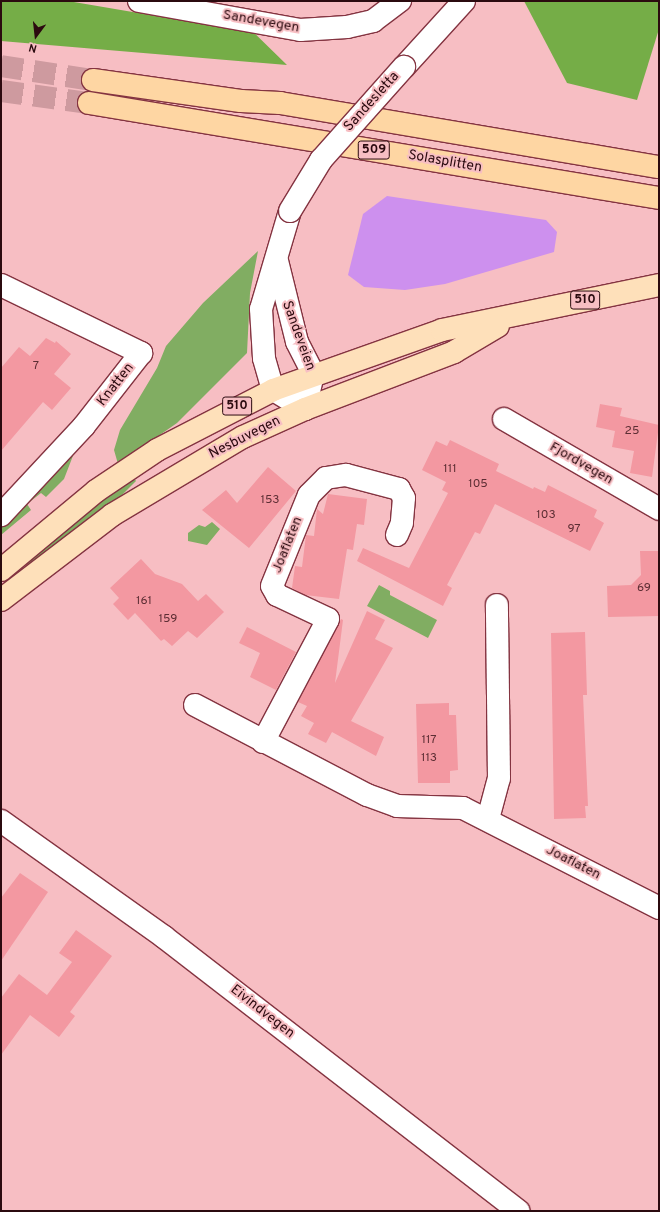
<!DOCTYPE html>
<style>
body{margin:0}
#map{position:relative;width:660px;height:1212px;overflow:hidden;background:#f7bec3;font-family:Overpass,sans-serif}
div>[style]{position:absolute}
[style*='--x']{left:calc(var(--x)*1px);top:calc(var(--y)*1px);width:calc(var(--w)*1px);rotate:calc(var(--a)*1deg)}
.green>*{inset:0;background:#81ad62}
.forest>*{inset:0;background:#75ad47}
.water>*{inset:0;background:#cd90ee}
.building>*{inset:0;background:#f398a1}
.trunk-tunnel>*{height:22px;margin-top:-11px;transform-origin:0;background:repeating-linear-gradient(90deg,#ce9a9f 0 22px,transparent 0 33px)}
.roads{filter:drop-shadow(1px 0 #843441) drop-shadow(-1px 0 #843441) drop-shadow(0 1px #843441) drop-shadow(0 -1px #843441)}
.minor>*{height:22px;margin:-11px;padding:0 11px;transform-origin:11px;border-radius:11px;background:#fff}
.tertiary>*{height:22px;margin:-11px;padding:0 11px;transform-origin:11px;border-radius:11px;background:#fff}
.primary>*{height:22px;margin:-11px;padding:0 11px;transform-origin:11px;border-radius:11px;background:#fee0ba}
.trunk>*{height:22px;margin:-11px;padding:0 11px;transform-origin:11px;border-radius:11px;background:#fed6a3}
.bridges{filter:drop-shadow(1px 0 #843441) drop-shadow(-1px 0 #843441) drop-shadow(0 1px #843441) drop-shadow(0 -1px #843441)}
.tertiary-bridge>*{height:22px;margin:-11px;padding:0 11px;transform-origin:11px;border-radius:11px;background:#fff}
span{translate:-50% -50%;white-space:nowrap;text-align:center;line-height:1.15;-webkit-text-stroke:4px #f7bec3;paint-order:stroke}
.number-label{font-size:12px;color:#5d2e34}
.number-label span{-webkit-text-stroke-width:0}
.shield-label span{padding:1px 3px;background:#f7bec3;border:1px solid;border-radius:3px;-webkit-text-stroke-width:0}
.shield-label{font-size:13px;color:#2b0a0f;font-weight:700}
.street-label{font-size:14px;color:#2b0a0f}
.frame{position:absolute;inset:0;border:2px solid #2b0a0f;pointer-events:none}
.north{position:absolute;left:16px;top:16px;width:40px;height:40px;-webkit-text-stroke:3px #f7bec3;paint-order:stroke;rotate:195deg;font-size:11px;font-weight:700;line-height:16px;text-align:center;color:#2b0a0f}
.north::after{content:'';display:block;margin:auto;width:14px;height:18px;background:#2b0a0f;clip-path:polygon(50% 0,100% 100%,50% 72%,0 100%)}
</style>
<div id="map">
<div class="green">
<div style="clip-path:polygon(258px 251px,250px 293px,247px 353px,177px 423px,118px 464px,114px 450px,120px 430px,157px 368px,166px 346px,203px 303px)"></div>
<div style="clip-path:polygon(76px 448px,64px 479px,46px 497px,41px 493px,27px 504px,31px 510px,1px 535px,1px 524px)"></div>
<div style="clip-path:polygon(134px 478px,136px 481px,105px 512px,28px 565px,25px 561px,88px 508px)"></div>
<div style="clip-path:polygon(212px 522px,220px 529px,207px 545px,188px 541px,188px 533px,199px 525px,205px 527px)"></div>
<div style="clip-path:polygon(379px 585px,390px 591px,390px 595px,437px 620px,428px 638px,367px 606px)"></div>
</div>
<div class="forest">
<div style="clip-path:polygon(1px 1px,68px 1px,162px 17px,248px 27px,287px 65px,1px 41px)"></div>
<div style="clip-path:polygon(524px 1px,659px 1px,659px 29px,637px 100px,567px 83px)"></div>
</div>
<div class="water">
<div style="clip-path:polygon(387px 196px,546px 220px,557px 232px,554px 252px,445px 284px,405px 290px,364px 287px,348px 275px,363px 214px)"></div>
</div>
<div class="building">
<div style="clip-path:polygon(46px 338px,55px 343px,56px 341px,71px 354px,54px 374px,71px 388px,52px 410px,43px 402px,1px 451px,1px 368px,19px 347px,30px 356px)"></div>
<div style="clip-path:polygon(600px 404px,622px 408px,620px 416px,659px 425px,652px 477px,630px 473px,634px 451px,612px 447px,615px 431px,596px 427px)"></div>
<div style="clip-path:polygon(450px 440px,499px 464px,496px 471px,533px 489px,534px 487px,545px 492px,548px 485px,597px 510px,594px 517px,604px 523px,590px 551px,495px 504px,480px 534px,475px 532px,447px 585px,452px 588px,443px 606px,357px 561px,363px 548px,409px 568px,448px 493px,442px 490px,446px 482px,422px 470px,436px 441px,447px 446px)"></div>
<div style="clip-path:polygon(268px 467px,296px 491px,249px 548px,202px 510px,226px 490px,237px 503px)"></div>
<div style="clip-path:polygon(328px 494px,367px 499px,364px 525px,357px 524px,353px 550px,347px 549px,339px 599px,305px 595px,292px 588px,295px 566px,302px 567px,306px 535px,314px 536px,317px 509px,323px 514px)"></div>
<div style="clip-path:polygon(640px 551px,659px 551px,659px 616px,608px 617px,607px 586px,631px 585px,641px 575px)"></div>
<div style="clip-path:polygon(141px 559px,155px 574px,182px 584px,198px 601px,206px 594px,224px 612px,197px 638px,188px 631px,172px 646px,164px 639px,161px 641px,135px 613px,128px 620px,113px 604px,119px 598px,110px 588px)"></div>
<div style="clip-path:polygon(367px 611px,385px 620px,375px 639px,393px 648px,351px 721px,384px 737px,376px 756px,332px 732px,326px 743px,308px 734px,314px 723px,301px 716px,307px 706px,298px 702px,341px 619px,343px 620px,335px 683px)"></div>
<div style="clip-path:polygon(247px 627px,296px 652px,276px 690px,250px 677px,260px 653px,239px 643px)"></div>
<div style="clip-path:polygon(585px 632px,587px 695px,583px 695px,588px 806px,585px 806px,586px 818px,554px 819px,551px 633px)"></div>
<div style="clip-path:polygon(449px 703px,449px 715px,456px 715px,458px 770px,450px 771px,450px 783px,418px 783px,416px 704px)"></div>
<div style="clip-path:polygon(20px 873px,48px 892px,1px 961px,1px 898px)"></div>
<div style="clip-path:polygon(76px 930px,112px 956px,70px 1012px,75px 1016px,59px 1037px,30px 1015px,1px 1055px,1px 998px,19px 974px,47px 995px,72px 962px,59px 953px)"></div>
</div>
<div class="trunk-tunnel">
<div style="--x:1;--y:66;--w:93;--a:8.7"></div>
<div style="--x:1;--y:91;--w:89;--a:7.8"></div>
</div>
<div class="roads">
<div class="minor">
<div style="--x:139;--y:1;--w:164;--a:10.2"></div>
<div style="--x:300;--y:30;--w:47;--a:-3.7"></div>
<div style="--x:347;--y:27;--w:27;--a:-13"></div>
<div style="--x:373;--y:21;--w:34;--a:-37"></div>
<div style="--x:1;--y:285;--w:156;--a:25.9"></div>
<div style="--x:141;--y:353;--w:93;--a:128"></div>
<div style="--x:84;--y:426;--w:122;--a:133"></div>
<div style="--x:504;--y:419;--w:179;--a:30.1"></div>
<div style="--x:195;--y:705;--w:194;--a:27.6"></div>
<div style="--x:367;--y:795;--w:32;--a:20"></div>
<div style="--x:397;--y:806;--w:66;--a:1.7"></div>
<div style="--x:463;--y:808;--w:220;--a:27"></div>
<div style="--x:263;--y:742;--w:139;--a:-62.1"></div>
<div style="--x:328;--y:619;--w:56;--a:-154.8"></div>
<div style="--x:277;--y:595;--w:10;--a:-119"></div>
<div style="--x:272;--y:586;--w:98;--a:-67.9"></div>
<div style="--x:309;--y:495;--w:24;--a:-45"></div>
<div style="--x:326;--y:478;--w:20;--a:-9"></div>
<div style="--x:346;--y:475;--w:55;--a:14.8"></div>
<div style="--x:399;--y:489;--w:10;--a:61"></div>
<div style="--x:404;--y:498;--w:25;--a:95"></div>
<div style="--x:402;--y:523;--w:13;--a:113"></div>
<div style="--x:488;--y:819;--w:42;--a:-75"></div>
<div style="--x:499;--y:778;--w:173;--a:-90.7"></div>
<div style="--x:1;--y:821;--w:200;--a:35.4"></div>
<div style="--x:164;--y:937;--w:448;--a:37.7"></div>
</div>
<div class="tertiary">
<div style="--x:404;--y:67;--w:89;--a:-47.7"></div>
<div style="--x:277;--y:261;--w:83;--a:76.1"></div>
<div style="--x:297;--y:342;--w:36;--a:63"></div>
<div style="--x:313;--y:374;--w:36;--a:103"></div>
<div style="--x:305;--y:409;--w:37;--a:-149"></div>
<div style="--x:273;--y:390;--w:33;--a:-106"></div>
<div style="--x:264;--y:358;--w:49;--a:-93.5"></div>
<div style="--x:261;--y:309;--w:102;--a:-73.5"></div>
</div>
<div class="primary">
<div style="--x:1;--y:570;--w:124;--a:-39.7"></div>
<div style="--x:96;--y:491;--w:73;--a:-33.9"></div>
<div style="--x:157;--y:450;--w:131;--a:-27.3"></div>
<div style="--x:273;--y:390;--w:179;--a:-19.5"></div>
<div style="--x:442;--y:330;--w:222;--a:-11.7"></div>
<div style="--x:1;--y:600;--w:140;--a:-37.4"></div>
<div style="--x:112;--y:515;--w:152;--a:-30.8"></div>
<div style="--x:243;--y:437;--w:68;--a:-24.3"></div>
<div style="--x:305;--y:409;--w:160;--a:-20.9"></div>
<div style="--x:454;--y:352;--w:51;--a:-30.6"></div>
</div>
<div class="trunk">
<div style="--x:93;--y:80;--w:149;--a:8.1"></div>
<div style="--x:241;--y:101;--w:39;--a:3"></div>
<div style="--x:280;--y:103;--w:384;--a:9.6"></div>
<div style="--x:89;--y:103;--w:578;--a:9.46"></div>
</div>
</div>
<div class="bridges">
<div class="tertiary-bridge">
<div style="--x:290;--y:211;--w:60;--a:-58.7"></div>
<div style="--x:321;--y:160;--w:125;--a:-48.3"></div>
</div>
</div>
<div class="number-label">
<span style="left:36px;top:367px">7</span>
<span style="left:632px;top:432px">25</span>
<span style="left:450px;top:470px">111</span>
<span style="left:478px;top:485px">105</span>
<span style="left:270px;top:501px">153</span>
<span style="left:546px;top:516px">103</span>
<span style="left:574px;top:530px">97</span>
<span style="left:644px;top:589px">69</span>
<span style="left:144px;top:602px">161</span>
<span style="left:168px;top:620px">159</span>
<span style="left:429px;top:741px">117</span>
<span style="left:429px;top:759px">113</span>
</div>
<div class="shield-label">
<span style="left:374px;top:150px">509</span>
<span style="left:585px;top:300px">510</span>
<span style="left:237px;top:406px">510</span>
</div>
<div class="street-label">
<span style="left:261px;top:22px;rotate:10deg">Sandevegen</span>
<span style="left:372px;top:102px;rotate:-48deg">Sandesletta</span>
<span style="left:445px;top:162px;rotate:10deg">Solasplitten</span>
<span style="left:298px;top:336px;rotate:70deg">Sandeveien</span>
<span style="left:116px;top:385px;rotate:-52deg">Knatten</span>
<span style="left:245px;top:438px;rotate:-27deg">Nesbuvegen</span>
<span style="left:581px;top:464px;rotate:30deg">Fjordvegen</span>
<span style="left:288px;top:545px;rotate:-68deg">Joaflaten</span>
<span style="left:573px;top:863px;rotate:27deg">Joaflaten</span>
<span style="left:262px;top:1012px;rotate:38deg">Eivindvegen</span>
</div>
<div class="frame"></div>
<div class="north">N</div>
</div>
